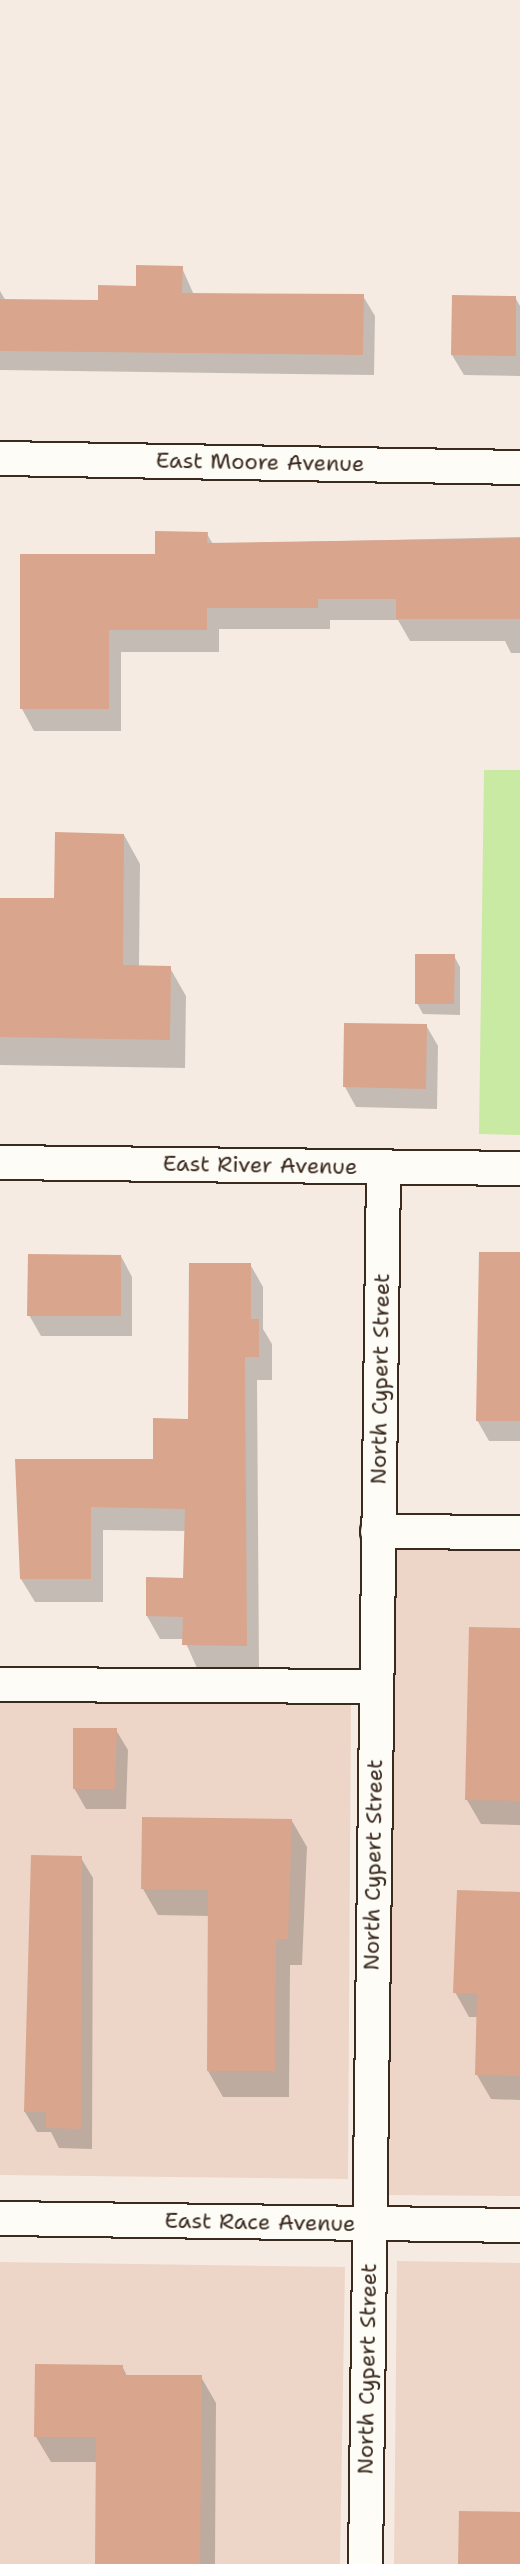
<!DOCTYPE html>
<style>
body{margin:0}
#map{position:relative;width:520px;height:2564px;overflow:hidden;background:#f6ebe2;font-family:"Shantell Sans",sans-serif}
div>[style]{position:absolute}
[style*='--x']{left:calc(var(--x)*1px);top:calc(var(--y)*1px);width:calc(var(--w)*1px);rotate:calc(var(--a)*1deg)}
.built>*{inset:0;background:#edd6c8}
.green>*{inset:0;background:#c9eaa3}
.shadow>*{inset:0;background:#0003}
.building>*{inset:0;background:#d9a58d}
.roads{filter:drop-shadow(2px 0 #3b2a1e) drop-shadow(-2px 0 #3b2a1e) drop-shadow(0 2px #3b2a1e) drop-shadow(0 -2px #3b2a1e)}
.minor>*{height:33px;margin:-16.5px;padding:0 16.5px;transform-origin:16.5px;border-radius:16.5px;background:#fdfcf7}
.major>*{height:33px;margin:-16.5px;padding:0 16.5px;transform-origin:16.5px;border-radius:16.5px;background:#fdfcf7}
span{translate:-50% -50%;white-space:nowrap;text-align:center;line-height:1.15;-webkit-text-stroke:6px #fdfcf7;paint-order:stroke}
.street-label{font-size:22px;color:#3b2a1e}
</style>
<div id="map">
<div class="built">
<div style="clip-path:polygon(388px 1539px,520px 1539px,520px 2196px,384px 2195px)"></div>
<div style="clip-path:polygon(0 1696px,351px 1700px,348px 2179px,0 2175px)"></div>
<div style="clip-path:polygon(397px 2261px,520px 2263px,520px 2564px,394px 2564px)"></div>
<div style="clip-path:polygon(0 2262px,345px 2267px,340px 2564px,0 2564px)"></div>
</div>
<div class="green">
<div style="clip-path:polygon(484px 770px,520px 770px,520px 1135px,479px 1134px)"></div>
</div>
<div class="shadow">
<div style="clip-path:polygon(182px 268px,194px 295px,363px 296px,375px 316px,374px 375px,0 370px,0 291px,6px 301px,99px 302px)"></div>
<div style="clip-path:polygon(515px 297px,520px 306px,520px 376px,464px 375px,452px 355px)"></div>
<div style="clip-path:polygon(207px 534px,213px 544px,520px 537px,520px 653px,511px 653px,505px 641px,410px 641px,398px 620px,330px 620px,330px 629px,219px 629px,219px 652px,121px 652px,121px 731px,34px 731px,22px 709px,156px 556px)"></div>
<div style="clip-path:polygon(124px 835px,140px 864px,139px 967px,170px 968px,186px 996px,185px 1068px,0 1065px,0 899px,56px 900px)"></div>
<div style="clip-path:polygon(454px 956px,460px 967px,460px 1015px,423px 1014px,417px 1003px)"></div>
<div style="clip-path:polygon(426px 1025px,438px 1046px,437px 1109px,356px 1107px,345px 1087px)"></div>
<div style="clip-path:polygon(520px 1253px,520px 1441px,489px 1441px,477px 1420px)"></div>
<div style="clip-path:polygon(121px 1256px,132px 1277px,132px 1336px,41px 1336px,29px 1315px)"></div>
<div style="clip-path:polygon(250px 1264px,263px 1287px,263px 1329px,272px 1344px,272px 1380px,257px 1380px,259px 1669px,197px 1668px,184px 1639px,160px 1639px,147px 1616px,185px 1579px,186px 1531px,103px 1530px,103px 1602px,35px 1602px,21px 1579px,17px 1460px,154px 1460px,190px 1420px)"></div>
<div style="clip-path:polygon(520px 1629px,520px 1825px,481px 1824px,467px 1800px)"></div>
<div style="clip-path:polygon(116px 1730px,128px 1750px,126px 1809px,86px 1809px,74px 1788px)"></div>
<div style="clip-path:polygon(292px 1821px,307px 1847px,302px 1965px,290px 1965px,289px 2097px,223px 2097px,208px 2071px,210px 1916px,158px 1915px,143px 1889px)"></div>
<div style="clip-path:polygon(81px 1858px,93px 1878px,92px 2149px,59px 2148px,51px 2132px,37px 2132px,25px 2112px)"></div>
<div style="clip-path:polygon(520px 1893px,520px 2100px,491px 2099px,477px 2075px,478px 2017px,469px 2017px,455px 1992px)"></div>
<div style="clip-path:polygon(122px 2366px,127px 2376px,201px 2377px,216px 2403px,215px 2564px,97px 2564px,97px 2462px,51px 2462px,36px 2437px)"></div>
</div>
<div class="building">
<div style="clip-path:polygon(136px 265px,183px 266px,182px 293px,364px 294px,363px 355px,0 351px,0 299px,98px 300px,98px 285px,136px 286px)"></div>
<div style="clip-path:polygon(452px 295px,516px 296px,516px 356px,451px 355px)"></div>
<div style="clip-path:polygon(155px 531px,208px 532px,207px 543px,520px 538px,520px 619px,396px 619px,396px 599px,318px 599px,318px 608px,207px 608px,207px 630px,109px 630px,109px 709px,20px 709px,20px 554px,155px 554px)"></div>
<div style="clip-path:polygon(55px 832px,124px 834px,123px 965px,171px 966px,170px 1040px,0 1037px,0 898px,54px 898px)"></div>
<div style="clip-path:polygon(415px 954px,455px 954px,454px 1004px,415px 1004px)"></div>
<div style="clip-path:polygon(344px 1023px,427px 1024px,426px 1089px,343px 1087px)"></div>
<div style="clip-path:polygon(479px 1252px,520px 1252px,520px 1421px,476px 1421px)"></div>
<div style="clip-path:polygon(28px 1254px,121px 1255px,121px 1316px,27px 1316px)"></div>
<div style="clip-path:polygon(189px 1263px,251px 1263px,251px 1319px,259px 1319px,259px 1357px,245px 1357px,247px 1646px,182px 1645px,183px 1617px,146px 1616px,146px 1577px,183px 1578px,185px 1509px,91px 1507px,91px 1579px,20px 1579px,15px 1459px,153px 1459px,153px 1418px,188px 1419px)"></div>
<div style="clip-path:polygon(469px 1627px,520px 1628px,520px 1801px,465px 1800px)"></div>
<div style="clip-path:polygon(73px 1728px,117px 1728px,115px 1789px,73px 1789px)"></div>
<div style="clip-path:polygon(142px 1817px,292px 1819px,288px 1939px,276px 1939px,275px 2071px,207px 2071px,208px 1890px,141px 1889px)"></div>
<div style="clip-path:polygon(31px 1855px,82px 1856px,81px 2129px,46px 2128px,46px 2112px,24px 2112px)"></div>
<div style="clip-path:polygon(457px 1890px,520px 1892px,520px 2076px,475px 2075px,477px 1993px,453px 1993px)"></div>
<div style="clip-path:polygon(35px 2364px,123px 2365px,123px 2375px,202px 2375px,200px 2564px,95px 2564px,96px 2437px,34px 2437px)"></div>
<div style="clip-path:polygon(459px 2511px,520px 2512px,520px 2564px,458px 2564px)"></div>
</div>
<div class="roads">
<div class="minor">
<div style="--x:0;--y:458;--w:520;--a:0.99"></div>
<div style="--x:0;--y:1162;--w:520;--a:0.66"></div>
<div style="--x:377;--y:1531;--w:143;--a:0.4"></div>
<div style="--x:0;--y:1684;--w:376;--a:0.3"></div>
<div style="--x:365;--y:2564;--w:1397;--a:-89.26"></div>
</div>
<div class="major">
<div style="--x:0;--y:2218;--w:520;--a:0.77"></div>
</div>
</div>
<div class="street-label">
<span style="left:260px;top:462px;rotate:1deg">East Moore Avenue</span>
<span style="left:260px;top:1165px;rotate:1deg">East River Avenue</span>
<span style="left:380px;top:1379px;rotate:-89deg">North Cypert Street</span>
<span style="left:373px;top:1865px;rotate:-89deg">North Cypert Street</span>
<span style="left:260px;top:2222px;rotate:1deg">East Race Avenue</span>
<span style="left:367px;top:2369px;rotate:-89deg">North Cypert Street</span>
</div>
</div>
